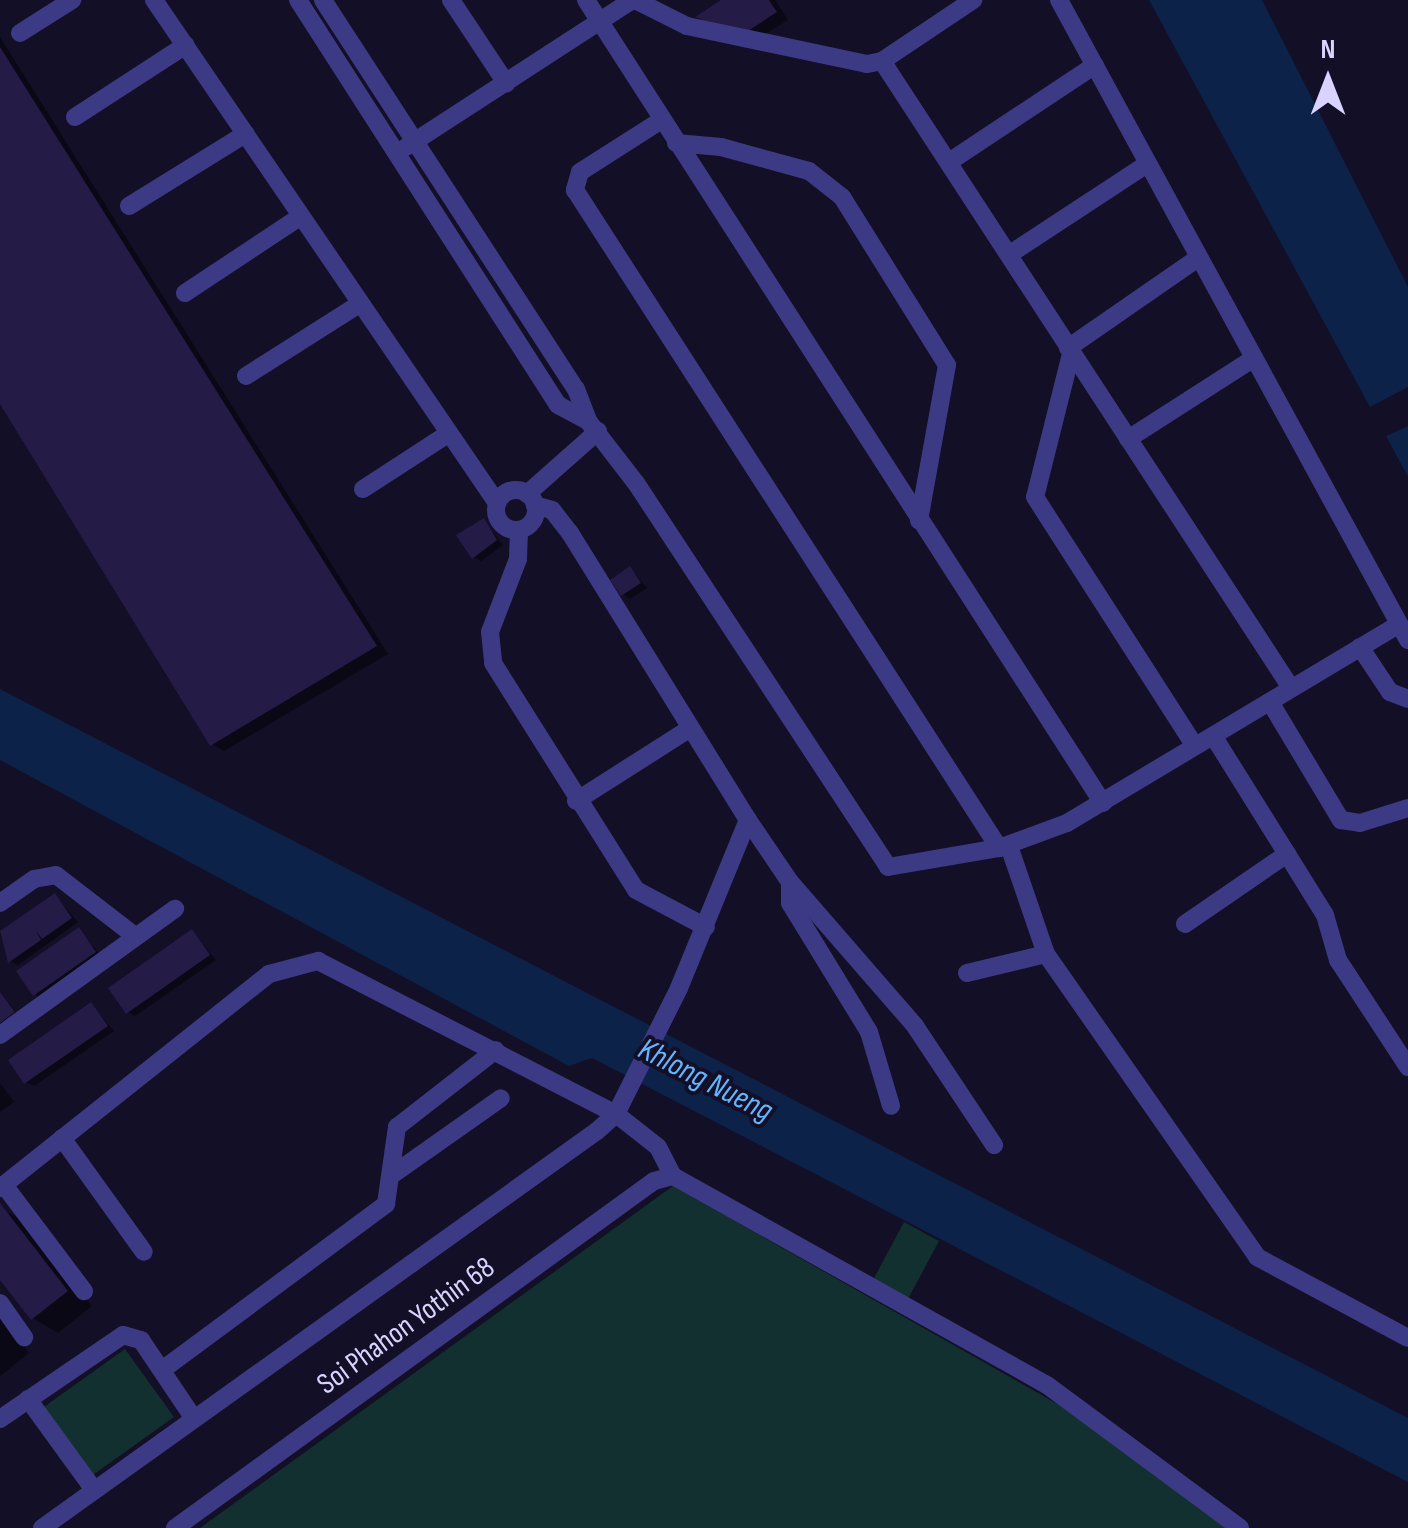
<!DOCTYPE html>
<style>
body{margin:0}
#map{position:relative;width:1408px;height:1528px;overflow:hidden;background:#130f26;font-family:"Sofia Sans Condensed",sans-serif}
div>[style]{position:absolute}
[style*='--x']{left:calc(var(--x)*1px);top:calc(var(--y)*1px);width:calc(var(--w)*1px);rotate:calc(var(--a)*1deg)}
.green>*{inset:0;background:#12302f}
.water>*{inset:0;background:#0c2248}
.shadow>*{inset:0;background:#0007}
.building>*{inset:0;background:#241b47}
.street>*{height:18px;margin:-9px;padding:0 9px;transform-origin:9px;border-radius:9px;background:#3d3a85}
.street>.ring{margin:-9px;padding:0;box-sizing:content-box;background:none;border:18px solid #3d3a85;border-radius:50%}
span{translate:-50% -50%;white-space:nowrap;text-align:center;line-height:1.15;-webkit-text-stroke:8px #130f26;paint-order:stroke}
.street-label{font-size:30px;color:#d9d4ff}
.water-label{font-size:32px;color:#62b6ff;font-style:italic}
.north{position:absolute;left:1278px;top:30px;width:100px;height:100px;-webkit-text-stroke:8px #130f26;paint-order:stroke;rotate:0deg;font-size:28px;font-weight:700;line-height:40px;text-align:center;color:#d9d4ff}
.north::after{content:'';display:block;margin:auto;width:35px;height:45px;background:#d9d4ff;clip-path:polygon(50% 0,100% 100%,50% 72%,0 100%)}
</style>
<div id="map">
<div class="green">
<div style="clip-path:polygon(673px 1186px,1107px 1432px,1231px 1528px,200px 1528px)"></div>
<div style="clip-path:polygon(904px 1222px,939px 1241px,908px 1299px,873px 1280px)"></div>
<div style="clip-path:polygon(125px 1349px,174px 1417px,90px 1477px,41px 1409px)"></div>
</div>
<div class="water">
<div style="clip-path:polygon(1149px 0,1262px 0,1408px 287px,1408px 387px,1370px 407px)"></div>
<div style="clip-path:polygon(1408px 426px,1408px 477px,1386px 436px)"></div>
<div style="clip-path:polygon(0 689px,1408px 1418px,1408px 1482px,592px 1058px,569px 1066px,0 760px)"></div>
</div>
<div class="shadow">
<div style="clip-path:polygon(726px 0,775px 0,788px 20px,756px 40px)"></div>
<div style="clip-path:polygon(0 37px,388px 654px,224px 751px,212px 744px,0 399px)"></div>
<div style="clip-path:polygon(484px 521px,503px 545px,481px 561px,473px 557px)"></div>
<div style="clip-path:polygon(630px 569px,647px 588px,630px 599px,623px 594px)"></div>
<div style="clip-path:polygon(55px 896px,78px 922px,18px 965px,10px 961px,0 934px)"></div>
<div style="clip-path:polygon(79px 930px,102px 957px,42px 999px,35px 994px)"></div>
<div style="clip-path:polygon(192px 932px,216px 960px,135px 1016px,128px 1012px)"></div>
<div style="clip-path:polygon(0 992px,20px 1017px,0 1032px)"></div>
<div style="clip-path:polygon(91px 1005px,114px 1031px,34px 1086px,26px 1082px)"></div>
<div style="clip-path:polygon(0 1083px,14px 1102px,0 1112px)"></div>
<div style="clip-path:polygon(2px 1209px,27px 1223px,92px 1306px,58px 1333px,33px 1318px,0 1276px)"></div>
<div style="clip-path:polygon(0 1316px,29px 1353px,0 1376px)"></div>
</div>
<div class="building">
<div style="clip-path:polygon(721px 0,769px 0,777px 12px,742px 35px,695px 17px)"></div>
<div style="clip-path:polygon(0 47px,377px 646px,210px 746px,0 404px)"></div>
<div style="clip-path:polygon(484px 518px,497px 540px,472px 559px,456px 535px)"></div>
<div style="clip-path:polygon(630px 566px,641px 583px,621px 596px,610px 580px)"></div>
<div style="clip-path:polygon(55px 893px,72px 918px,42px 939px,36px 931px,41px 940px,8px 963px,0 931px)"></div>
<div style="clip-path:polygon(79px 927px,96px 952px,33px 996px,16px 971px)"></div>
<div style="clip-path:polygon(192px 929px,210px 955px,126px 1014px,108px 988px)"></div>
<div style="clip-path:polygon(0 992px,15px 1012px,0 1023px)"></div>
<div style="clip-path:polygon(91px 1002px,108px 1026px,24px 1084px,8px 1060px)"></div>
<div style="clip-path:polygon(0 1203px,68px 1291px,31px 1320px,0 1280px)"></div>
</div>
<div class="street">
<div style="--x:154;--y:0;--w:609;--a:55.71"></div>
<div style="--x:298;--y:0;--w:481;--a:57.3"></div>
<div style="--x:558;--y:405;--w:34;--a:28"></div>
<div style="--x:588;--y:421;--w:78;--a:52.3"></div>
<div style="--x:636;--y:483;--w:459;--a:56.7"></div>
<div style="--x:888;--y:867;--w:113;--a:-9.7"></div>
<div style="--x:999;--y:848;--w:72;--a:-20.2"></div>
<div style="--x:1067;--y:823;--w:387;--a:-30.9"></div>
<div style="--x:323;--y:0;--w:464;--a:57"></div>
<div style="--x:576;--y:389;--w:34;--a:69"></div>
<div style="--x:451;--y:0;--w:100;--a:56.5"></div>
<div style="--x:586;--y:0;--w:955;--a:57.23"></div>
<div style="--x:635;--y:0;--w:58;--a:26.6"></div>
<div style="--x:687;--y:26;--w:184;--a:11.9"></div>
<div style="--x:867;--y:64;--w:15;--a:-11"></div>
<div style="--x:882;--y:61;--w:110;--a:-33.8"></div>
<div style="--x:1059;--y:0;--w:729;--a:61.4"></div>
<div style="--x:20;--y:33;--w:62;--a:-32.4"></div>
<div style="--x:882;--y:61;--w:749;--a:56.88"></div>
<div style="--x:75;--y:117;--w:132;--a:-33"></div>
<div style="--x:660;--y:121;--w:95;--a:147.5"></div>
<div style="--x:580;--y:172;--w:19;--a:106"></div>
<div style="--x:575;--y:190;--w:783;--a:57.2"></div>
<div style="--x:676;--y:143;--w:45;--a:5.1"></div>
<div style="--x:721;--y:147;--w:91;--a:15.3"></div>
<div style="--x:809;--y:171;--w:42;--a:38.2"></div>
<div style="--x:842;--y:197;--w:198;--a:58"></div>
<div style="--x:947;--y:365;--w:158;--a:100.2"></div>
<div style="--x:406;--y:147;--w:270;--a:-33"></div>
<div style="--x:949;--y:162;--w:175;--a:-33.6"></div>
<div style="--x:129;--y:206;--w:137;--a:-31.8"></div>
<div style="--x:1010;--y:254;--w:164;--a:-33.3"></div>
<div style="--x:185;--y:293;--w:138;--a:-33.5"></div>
<div style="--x:1068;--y:348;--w:158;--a:-34.7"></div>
<div style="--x:1071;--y:354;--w:147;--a:104.1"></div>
<div style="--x:1035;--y:497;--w:296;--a:57.3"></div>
<div style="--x:246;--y:376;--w:133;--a:-32.4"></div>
<div style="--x:1128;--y:439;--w:150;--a:-32.7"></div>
<div style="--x:363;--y:489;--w:99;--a:-33"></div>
<div class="ring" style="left:496px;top:490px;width:22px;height:22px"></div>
<div style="--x:527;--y:494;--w:95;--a:-41.6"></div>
<div style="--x:519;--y:530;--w:29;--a:92"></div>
<div style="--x:518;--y:559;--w:78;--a:111"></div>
<div style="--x:490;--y:632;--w:31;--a:84"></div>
<div style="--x:493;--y:663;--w:268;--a:57.8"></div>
<div style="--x:636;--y:890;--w:79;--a:27.9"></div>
<div style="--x:1360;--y:647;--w:54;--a:56.3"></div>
<div style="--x:1390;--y:692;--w:19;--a:21"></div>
<div style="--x:1270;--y:702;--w:138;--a:59"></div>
<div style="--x:1341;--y:820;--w:19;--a:9"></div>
<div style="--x:1360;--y:823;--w:50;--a:-17.4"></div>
<div style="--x:576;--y:801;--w:134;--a:-32.5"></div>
<div style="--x:748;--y:820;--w:75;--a:55.9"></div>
<div style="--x:790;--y:882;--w:191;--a:49"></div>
<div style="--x:915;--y:1026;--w:143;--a:56.4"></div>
<div style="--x:1009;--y:846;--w:114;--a:71.1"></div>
<div style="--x:1046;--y:954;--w:369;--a:55.1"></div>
<div style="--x:1257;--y:1257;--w:171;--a:28.2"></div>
<div style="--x:1287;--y:854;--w:72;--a:58.1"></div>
<div style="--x:1325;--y:915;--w:47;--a:73.9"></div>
<div style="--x:1338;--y:960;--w:128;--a:56.8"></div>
<div style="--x:790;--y:882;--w:21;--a:90"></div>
<div style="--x:790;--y:903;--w:151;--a:58.5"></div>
<div style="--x:869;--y:1032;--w:77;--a:73.4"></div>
<div style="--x:0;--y:903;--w:42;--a:-35.2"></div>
<div style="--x:34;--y:879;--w:22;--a:-10"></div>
<div style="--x:56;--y:875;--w:100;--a:37.7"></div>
<div style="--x:1185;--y:924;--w:124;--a:-34.5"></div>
<div style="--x:1287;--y:854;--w:138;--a:-122"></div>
<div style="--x:967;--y:973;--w:81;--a:-13.5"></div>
<div style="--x:0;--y:1035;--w:216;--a:-35.8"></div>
<div style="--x:62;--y:1138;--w:140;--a:54.3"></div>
<div style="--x:392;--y:1175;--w:133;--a:-35.2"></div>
<div style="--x:4;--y:1185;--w:133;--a:53"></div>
<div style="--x:0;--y:1188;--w:344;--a:-38.5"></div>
<div style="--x:269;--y:974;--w:51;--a:-14.9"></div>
<div style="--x:318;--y:961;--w:335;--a:27.2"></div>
<div style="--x:616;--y:1114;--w:53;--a:38.2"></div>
<div style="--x:658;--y:1147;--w:33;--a:63"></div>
<div style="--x:673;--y:1176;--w:428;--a:29.2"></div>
<div style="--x:1047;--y:1385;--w:240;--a:36.5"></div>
<div style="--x:0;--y:1303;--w:42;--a:54.8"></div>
<div style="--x:162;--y:1370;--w:279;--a:-36.5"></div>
<div style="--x:386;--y:1204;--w:78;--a:-81.9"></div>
<div style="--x:397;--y:1127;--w:125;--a:-37.9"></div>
<div style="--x:28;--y:1399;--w:112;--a:54"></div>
<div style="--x:0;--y:1419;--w:149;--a:-34.3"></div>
<div style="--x:123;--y:1335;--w:19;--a:16"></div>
<div style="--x:141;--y:1340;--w:95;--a:56.1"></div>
<div style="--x:42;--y:1528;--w:682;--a:-35.58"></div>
<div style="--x:597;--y:1131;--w:25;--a:-42"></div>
<div style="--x:616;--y:1114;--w:141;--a:-63.4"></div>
<div style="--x:679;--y:988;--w:182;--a:-67.7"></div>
<div style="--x:748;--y:820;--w:338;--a:-121.8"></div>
<div style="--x:570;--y:533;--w:29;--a:-128"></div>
<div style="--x:552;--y:510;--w:18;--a:-164"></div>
<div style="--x:175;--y:1528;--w:591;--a:-35.92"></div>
<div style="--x:654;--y:1181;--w:20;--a:-15"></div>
</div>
<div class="street-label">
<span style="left:406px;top:1326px;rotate:-36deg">Soi Phahon Yothin 68</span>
</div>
<div class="water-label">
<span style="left:705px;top:1081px;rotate:27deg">Khlong Nueng</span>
</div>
<div class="north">N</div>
</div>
